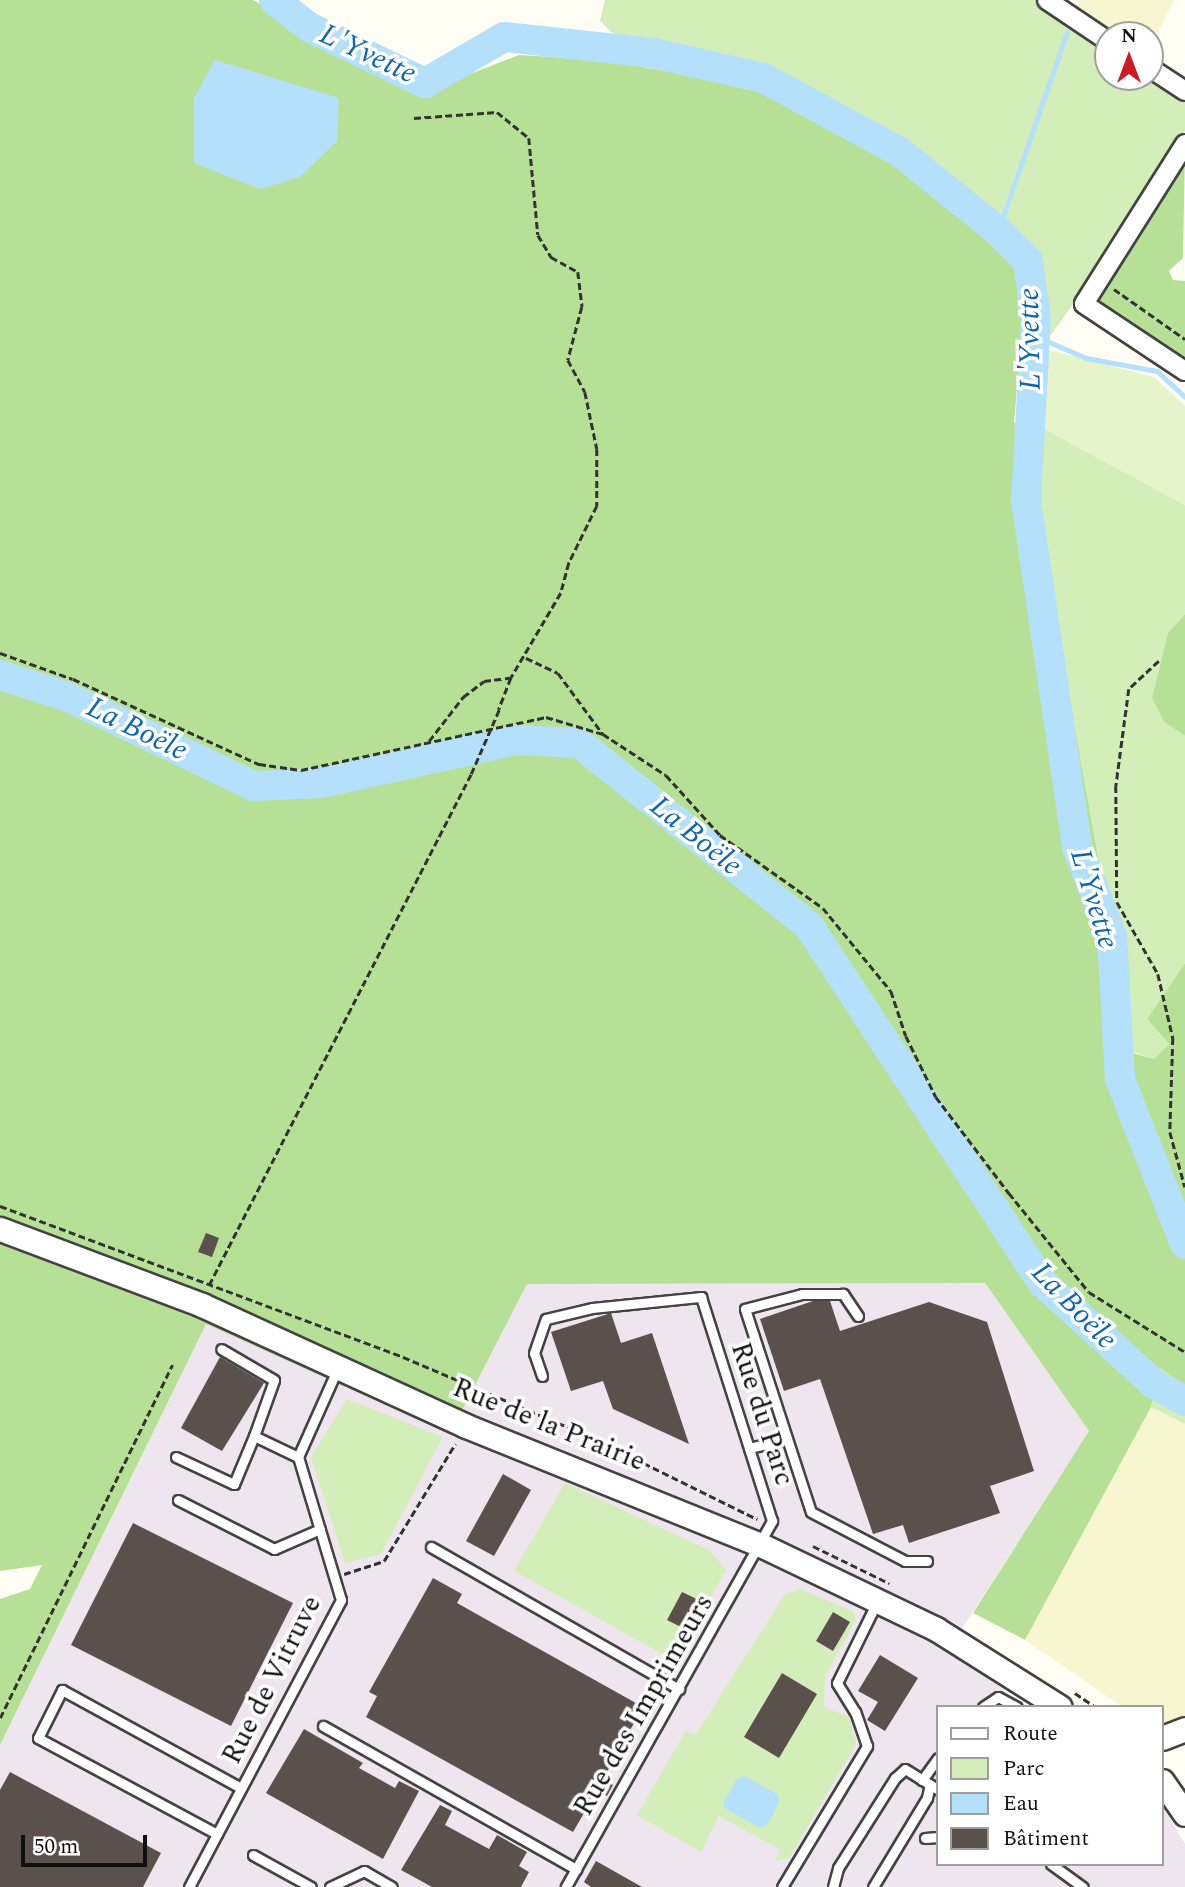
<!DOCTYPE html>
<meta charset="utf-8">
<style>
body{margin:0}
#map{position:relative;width:1185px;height:1887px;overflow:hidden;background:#fffdf4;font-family:Spectral,serif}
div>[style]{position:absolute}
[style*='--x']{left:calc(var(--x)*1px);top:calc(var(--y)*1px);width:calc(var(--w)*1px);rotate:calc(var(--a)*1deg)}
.industrial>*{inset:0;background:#eee5ef}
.farmland>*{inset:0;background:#f8f5d1}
.green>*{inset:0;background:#d4eeb9}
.forest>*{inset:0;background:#b7e097}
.pitch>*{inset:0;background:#e6f4cc}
.water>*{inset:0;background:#b4e0fb}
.stream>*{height:5px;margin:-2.5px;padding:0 2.5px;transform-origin:2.5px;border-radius:2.5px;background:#b4e0fb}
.river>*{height:30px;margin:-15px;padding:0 15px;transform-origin:15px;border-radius:15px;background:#b4e0fb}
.building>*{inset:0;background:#5a514c}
.path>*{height:2.5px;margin-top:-1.25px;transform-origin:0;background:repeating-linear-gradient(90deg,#323232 0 7px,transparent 0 10.5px)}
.roads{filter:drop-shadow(2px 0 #434343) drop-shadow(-2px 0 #434343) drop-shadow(0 2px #434343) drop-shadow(0 -2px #434343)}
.service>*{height:9px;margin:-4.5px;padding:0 4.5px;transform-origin:4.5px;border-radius:4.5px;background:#fff}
.minor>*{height:18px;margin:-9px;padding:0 9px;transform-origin:9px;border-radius:9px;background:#fff}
.tertiary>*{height:23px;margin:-11.5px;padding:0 11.5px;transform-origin:11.5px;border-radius:11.5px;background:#fff}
.path-bridge>*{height:2.5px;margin-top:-1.25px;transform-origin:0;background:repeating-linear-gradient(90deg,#323232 0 7px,transparent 0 10.5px)}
span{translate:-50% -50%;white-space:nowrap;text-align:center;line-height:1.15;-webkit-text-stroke:7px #fff;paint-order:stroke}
.street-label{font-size:28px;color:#101010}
.water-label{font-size:30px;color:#0d66af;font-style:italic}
.legend{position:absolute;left:936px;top:1705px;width:228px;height:161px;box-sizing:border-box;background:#fff;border:2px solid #9f9f9f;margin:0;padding:9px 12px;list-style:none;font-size:21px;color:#101010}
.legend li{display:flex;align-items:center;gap:14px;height:35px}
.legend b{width:35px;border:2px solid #9f9f9f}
.north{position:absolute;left:1094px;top:21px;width:70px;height:70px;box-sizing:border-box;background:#fff;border:2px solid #9f9f9f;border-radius:50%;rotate:0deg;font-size:19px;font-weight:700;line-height:28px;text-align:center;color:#101010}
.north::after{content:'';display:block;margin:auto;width:24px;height:32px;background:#ce1b21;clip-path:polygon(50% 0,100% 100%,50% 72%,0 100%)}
.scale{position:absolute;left:21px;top:1835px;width:126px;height:32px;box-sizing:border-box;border:4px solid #101010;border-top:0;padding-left:9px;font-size:21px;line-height:24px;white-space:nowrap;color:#101010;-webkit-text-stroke:5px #fff;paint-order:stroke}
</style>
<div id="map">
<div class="industrial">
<div style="clip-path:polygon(985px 1283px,1089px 1431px,948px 1651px,1028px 1707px,938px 1707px,938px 1864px,1162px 1864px,1162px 1805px,1185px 1844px,1185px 1887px,0 1887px,0 1745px,206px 1323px,450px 1434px,527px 1284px)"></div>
</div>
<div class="farmland">
<div style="clip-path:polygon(1081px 0,1174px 0,1150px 48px,1150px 35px,1113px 35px,1073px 13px)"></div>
<div style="clip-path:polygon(1151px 1407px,1185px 1424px,1185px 1741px,1162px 1729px,1162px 1707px,1123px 1707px,1025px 1640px)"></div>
</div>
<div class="green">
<div style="clip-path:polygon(605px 0,1037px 0,1108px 48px,1108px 77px,1150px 77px,1185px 98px,1185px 131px,1102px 263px,1051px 335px,1043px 332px,1035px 255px,900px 152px,763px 78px,632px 52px,600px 21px)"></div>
<div style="clip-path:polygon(1039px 426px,1185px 505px,1185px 614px,1168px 633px,1152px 698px,1164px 722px,1185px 736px,1185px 963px,1147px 1019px,1169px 1044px,1154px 1059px,1133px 1052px,1032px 485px)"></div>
<div style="clip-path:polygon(1160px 1367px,1185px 1386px,1185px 1424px,1151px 1407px)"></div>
<div style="clip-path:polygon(347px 1399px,443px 1437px,381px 1554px,345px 1563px,311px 1457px)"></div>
<div style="clip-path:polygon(565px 1483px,709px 1550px,726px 1570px,669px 1669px,658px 1667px,664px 1655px,514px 1571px)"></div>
<div style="clip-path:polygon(evenodd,800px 1589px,854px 1612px,856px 1620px,825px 1676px,824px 1707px,849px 1717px,856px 1744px,789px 1858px,774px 1862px,781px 1850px,719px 1816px,701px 1852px,637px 1815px,685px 1732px,696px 1734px,785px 1594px,800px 1589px,832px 1613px,850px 1622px,833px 1651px,816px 1641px,832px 1613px,800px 1589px,782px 1673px,816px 1693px,779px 1757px,744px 1737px,782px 1673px)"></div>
</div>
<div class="forest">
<div style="clip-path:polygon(0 0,253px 0,418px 94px,519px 55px,606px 60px,758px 88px,927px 183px,1009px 250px,1018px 272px,1023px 317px,1014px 423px,1039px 426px,1032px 485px,1133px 1053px,1154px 1059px,1169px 1044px,1147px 1019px,1185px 963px,1185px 1386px,1160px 1368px,1151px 1407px,1025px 1640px,973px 1613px,1089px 1431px,985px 1283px,527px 1284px,450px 1434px,206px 1324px,0 1745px,0 1599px,30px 1589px,42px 1565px,0 1571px)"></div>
<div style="clip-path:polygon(1185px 150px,1183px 258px,1169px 271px,1173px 280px,1185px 281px,1185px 361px,1100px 302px,1097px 289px)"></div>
<div style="clip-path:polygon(1185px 614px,1185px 736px,1164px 722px,1152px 698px,1168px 633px)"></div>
</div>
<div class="pitch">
<div style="clip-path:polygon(1046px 349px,1154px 377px,1185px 406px,1185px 505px,1039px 426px)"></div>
</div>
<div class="water">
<div style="clip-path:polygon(215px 60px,339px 98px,337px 141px,300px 177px,260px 189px,194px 163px,194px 98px)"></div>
<div style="clip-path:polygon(745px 1776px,777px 1794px,780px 1801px,768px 1824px,760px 1828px,726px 1809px,723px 1803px,737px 1779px)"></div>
</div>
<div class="stream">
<div style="--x:998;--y:231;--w:211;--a:-70.9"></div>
<div style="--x:1035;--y:336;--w:56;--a:23.3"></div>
<div style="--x:1086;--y:358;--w:72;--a:10.4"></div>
<div style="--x:1157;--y:371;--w:38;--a:43"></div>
</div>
<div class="river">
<div style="--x:274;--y:0;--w:44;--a:37.6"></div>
<div style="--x:309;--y:27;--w:129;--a:25.8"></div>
<div style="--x:425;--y:83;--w:91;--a:-30.2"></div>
<div style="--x:504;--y:37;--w:150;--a:6.1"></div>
<div style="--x:653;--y:53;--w:114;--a:12.7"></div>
<div style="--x:764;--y:78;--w:155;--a:28.6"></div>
<div style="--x:900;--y:152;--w:126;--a:38.9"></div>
<div style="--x:998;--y:231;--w:42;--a:45"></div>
<div style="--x:1028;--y:261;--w:58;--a:82"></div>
<div style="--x:1036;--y:318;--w:182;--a:93.1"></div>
<div style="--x:1026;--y:500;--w:351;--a:81.6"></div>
<div style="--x:1077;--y:847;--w:96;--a:68.5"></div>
<div style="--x:1112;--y:936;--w:143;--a:86.8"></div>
<div style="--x:1120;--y:1079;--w:177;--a:68.5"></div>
<div style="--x:0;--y:675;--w:69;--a:17.7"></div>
<div style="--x:66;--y:696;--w:208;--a:25.6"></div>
<div style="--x:254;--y:786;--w:67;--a:-2.6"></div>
<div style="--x:321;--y:783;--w:201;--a:-12.4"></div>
<div style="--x:517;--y:740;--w:62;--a:2.8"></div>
<div style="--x:579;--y:743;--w:294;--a:38.5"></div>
<div style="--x:809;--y:926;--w:427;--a:56.8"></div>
<div style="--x:1043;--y:1283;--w:150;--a:42.3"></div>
<div style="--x:1154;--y:1384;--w:35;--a:29"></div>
</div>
<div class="building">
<div style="clip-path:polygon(206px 1233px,219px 1238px,212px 1257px,198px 1252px)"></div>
<div style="clip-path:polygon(813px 1301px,830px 1301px,840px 1331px,929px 1302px,987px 1322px,1034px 1471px,990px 1486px,1000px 1513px,909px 1543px,903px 1525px,873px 1534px,820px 1379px,784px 1391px,760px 1319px)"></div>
<div style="clip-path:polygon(611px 1313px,621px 1343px,652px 1333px,689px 1444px,613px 1409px,603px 1381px,571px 1391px,551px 1332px)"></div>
<div style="clip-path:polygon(220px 1357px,264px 1383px,222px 1451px,181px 1428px)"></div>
<div style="clip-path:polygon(503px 1474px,531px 1490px,494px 1556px,466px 1541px)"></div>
<div style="clip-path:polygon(133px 1523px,293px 1603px,231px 1726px,71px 1645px)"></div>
<div style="clip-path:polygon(433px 1578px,462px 1594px,457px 1603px,643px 1707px,603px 1779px,613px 1785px,607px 1796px,597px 1791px,573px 1832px,366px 1717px,377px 1696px,369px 1692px)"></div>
<div style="clip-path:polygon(682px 1592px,701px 1601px,685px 1629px,667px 1620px)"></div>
<div style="clip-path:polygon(833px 1612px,850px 1622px,833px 1651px,816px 1641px)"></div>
<div style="clip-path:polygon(880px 1655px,918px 1678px,885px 1731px,867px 1720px,878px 1702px,858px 1691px)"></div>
<div style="clip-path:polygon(782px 1673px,817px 1694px,779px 1758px,744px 1737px)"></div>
<div style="clip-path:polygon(304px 1729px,363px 1763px,359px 1768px,395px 1788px,399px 1781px,419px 1791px,383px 1859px,266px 1793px)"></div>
<div style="clip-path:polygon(10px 1772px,161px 1853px,143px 1887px,0 1887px,0 1790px)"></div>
<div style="clip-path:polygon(440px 1805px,452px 1811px,445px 1825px,489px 1849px,497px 1835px,527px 1852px,519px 1866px,529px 1872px,521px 1887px,432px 1887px,401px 1870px)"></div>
<div style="clip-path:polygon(596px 1861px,642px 1887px,591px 1887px,584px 1882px)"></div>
</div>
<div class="path">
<div style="--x:414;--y:118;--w:83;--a:-4.1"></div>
<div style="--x:497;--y:112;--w:41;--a:39.1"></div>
<div style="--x:529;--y:138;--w:97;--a:84.7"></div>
<div style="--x:538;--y:235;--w:26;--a:59"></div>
<div style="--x:551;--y:257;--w:31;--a:29"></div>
<div style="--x:578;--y:272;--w:35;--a:83"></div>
<div style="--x:582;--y:307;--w:55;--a:104.8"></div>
<div style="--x:568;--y:360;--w:36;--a:62"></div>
<div style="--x:585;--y:392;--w:58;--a:78.1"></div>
<div style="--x:597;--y:449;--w:57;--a:90"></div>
<div style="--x:597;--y:506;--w:64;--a:116.2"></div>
<div style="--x:569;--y:563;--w:31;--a:105"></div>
<div style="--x:561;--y:593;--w:99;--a:120.5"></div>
<div style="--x:511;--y:678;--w:34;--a:111"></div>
<div style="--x:1114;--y:289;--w:87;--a:35.2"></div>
<div style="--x:0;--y:653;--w:77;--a:19.6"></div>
<div style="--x:73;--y:679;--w:205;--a:24.6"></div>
<div style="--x:259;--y:764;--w:42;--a:8.1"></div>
<div style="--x:301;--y:770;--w:251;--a:-12.2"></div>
<div style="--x:546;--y:717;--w:59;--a:16.6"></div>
<div style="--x:603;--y:734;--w:75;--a:33.1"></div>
<div style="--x:666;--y:775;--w:81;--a:48"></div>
<div style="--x:720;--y:835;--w:126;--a:35.3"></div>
<div style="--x:823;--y:908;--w:107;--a:50.7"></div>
<div style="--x:891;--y:991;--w:47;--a:71.6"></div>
<div style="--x:906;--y:1036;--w:68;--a:63.8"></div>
<div style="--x:936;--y:1097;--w:121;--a:52.8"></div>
<div style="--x:1009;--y:1193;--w:127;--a:51.1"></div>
<div style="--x:1089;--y:1292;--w:113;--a:32"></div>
<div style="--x:526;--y:658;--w:35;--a:25"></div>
<div style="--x:558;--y:673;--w:76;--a:53.6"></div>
<div style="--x:1159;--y:661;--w:41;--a:137"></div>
<div style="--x:1129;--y:689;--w:98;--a:97.6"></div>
<div style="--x:1116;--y:786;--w:116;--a:89.5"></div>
<div style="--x:1117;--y:902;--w:83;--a:60.3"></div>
<div style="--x:1158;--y:974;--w:66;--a:76.8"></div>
<div style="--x:1173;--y:1038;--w:94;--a:91.8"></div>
<div style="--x:1170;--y:1132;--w:57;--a:74.7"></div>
<div style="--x:429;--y:741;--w:56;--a:-52.3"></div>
<div style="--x:463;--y:697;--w:26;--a:-37"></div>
<div style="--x:484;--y:681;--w:26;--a:-7"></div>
<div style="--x:0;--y:1206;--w:430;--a:20.5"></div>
<div style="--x:403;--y:1357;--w:200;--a:23"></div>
<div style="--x:587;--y:1435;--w:190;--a:26.3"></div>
<div style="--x:209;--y:1285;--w:574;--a:-62.85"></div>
<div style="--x:813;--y:1546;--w:85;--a:26"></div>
<div style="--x:344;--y:1574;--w:42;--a:-18"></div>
<div style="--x:384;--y:1561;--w:137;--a:-58.7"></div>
<div style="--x:1075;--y:1693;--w:25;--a:34"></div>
<div style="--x:0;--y:1718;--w:393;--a:-64"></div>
</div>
<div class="roads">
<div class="service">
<div style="--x:858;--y:1316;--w:27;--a:-124"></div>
<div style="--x:843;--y:1294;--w:41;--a:180"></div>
<div style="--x:802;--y:1294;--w:59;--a:165.3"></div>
<div style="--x:745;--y:1309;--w:213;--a:72"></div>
<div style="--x:811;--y:1512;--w:106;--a:27.5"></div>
<div style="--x:905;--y:1561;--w:22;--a:0"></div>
<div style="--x:542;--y:1376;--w:24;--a:-109"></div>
<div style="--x:534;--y:1353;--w:36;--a:-71"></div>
<div style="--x:546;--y:1319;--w:47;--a:-13.4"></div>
<div style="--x:592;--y:1308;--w:110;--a:-5.8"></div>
<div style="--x:701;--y:1297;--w:235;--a:72.4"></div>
<div style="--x:772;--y:1521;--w:420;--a:119.4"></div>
<div style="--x:254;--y:1436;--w:49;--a:25.5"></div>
<div style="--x:749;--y:1448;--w:39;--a:-13"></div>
<div style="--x:176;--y:1457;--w:64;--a:25"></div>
<div style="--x:234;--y:1484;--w:52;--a:-67.4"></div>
<div style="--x:254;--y:1436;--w:59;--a:-70.3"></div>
<div style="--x:274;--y:1380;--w:61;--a:-149.7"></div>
<div style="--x:178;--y:1500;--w:108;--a:27"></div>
<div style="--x:274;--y:1549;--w:50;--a:-23.5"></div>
<div style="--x:431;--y:1547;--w:286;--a:29.8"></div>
<div style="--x:983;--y:1707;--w:18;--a:-34"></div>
<div style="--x:998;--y:1697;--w:21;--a:28"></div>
<div style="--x:323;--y:1726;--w:291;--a:29.5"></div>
<div style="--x:922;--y:1780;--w:27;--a:-54"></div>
<div style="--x:217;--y:1834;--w:203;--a:-151.8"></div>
<div style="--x:38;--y:1738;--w:54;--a:-63.4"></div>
<div style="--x:62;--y:1690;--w:204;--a:28.7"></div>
<div style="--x:925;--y:1838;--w:13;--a:-4"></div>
<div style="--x:253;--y:1855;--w:66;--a:28.9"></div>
<div style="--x:1051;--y:1864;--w:39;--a:36"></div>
<div style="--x:189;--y:1887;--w:325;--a:-62.1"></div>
<div style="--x:341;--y:1600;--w:149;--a:-106.7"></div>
<div style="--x:298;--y:1457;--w:95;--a:-65.9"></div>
<div style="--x:330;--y:1887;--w:38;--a:-25"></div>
<div style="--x:364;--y:1871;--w:32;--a:30"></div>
<div style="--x:782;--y:1887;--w:165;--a:-58.9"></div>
<div style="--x:867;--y:1746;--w:36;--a:-109"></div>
<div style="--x:855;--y:1712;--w:34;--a:-122"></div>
<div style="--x:837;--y:1683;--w:90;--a:-63.7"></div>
<div style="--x:833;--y:1887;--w:20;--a:-75"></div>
<div style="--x:838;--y:1868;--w:107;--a:-57.7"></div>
<div style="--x:895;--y:1778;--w:13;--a:-42"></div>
<div style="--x:905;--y:1769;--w:39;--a:32"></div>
<div style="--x:873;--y:1887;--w:104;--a:-58.8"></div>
<div style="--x:927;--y:1798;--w:14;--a:-78"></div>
</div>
<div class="minor">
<div style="--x:1047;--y:0;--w:73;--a:33.9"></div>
<div style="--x:1150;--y:68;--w:42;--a:33.3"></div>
<div style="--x:1185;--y:144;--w:189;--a:122.3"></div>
<div style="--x:1084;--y:304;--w:121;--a:33.6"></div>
</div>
<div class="tertiary">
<div style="--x:0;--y:1229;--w:216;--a:20.6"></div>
<div style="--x:202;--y:1305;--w:290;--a:24.6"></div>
<div style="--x:466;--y:1426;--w:318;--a:22"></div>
<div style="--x:761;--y:1545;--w:194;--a:25.6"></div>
<div style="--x:936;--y:1629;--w:146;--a:32.2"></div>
<div style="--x:1162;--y:1738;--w:25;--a:-21"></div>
<div style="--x:1162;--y:1781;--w:40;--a:55.1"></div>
</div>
</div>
<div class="path-bridge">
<div style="--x:471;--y:774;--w:70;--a:-66.4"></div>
</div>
<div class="street-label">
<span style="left:762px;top:1414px;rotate:72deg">Rue du Parc</span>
<span style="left:549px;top:1425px;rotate:22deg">Rue de la Prairie</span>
<span style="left:272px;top:1680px;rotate:-63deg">Rue de Vitruve</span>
<span style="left:644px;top:1705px;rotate:-60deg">Rue des Imprimeurs</span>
</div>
<div class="water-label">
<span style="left:368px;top:54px;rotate:25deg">L'Yvette</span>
<span style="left:1030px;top:339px;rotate:-91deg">L'Yvette</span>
<span style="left:137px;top:729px;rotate:26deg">La Boële</span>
<span style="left:696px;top:836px;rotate:39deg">La Boële</span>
<span style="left:1094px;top:899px;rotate:73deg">L'Yvette</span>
<span style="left:1074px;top:1306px;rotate:46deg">La Boële</span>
</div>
<ul class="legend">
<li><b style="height:9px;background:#fff"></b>Route</li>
<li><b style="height:19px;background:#d4eeb9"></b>Parc</li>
<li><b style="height:19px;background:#b4e0fb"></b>Eau</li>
<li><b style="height:19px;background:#5a514c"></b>Bâtiment</li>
</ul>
<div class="north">N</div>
<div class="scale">50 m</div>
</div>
